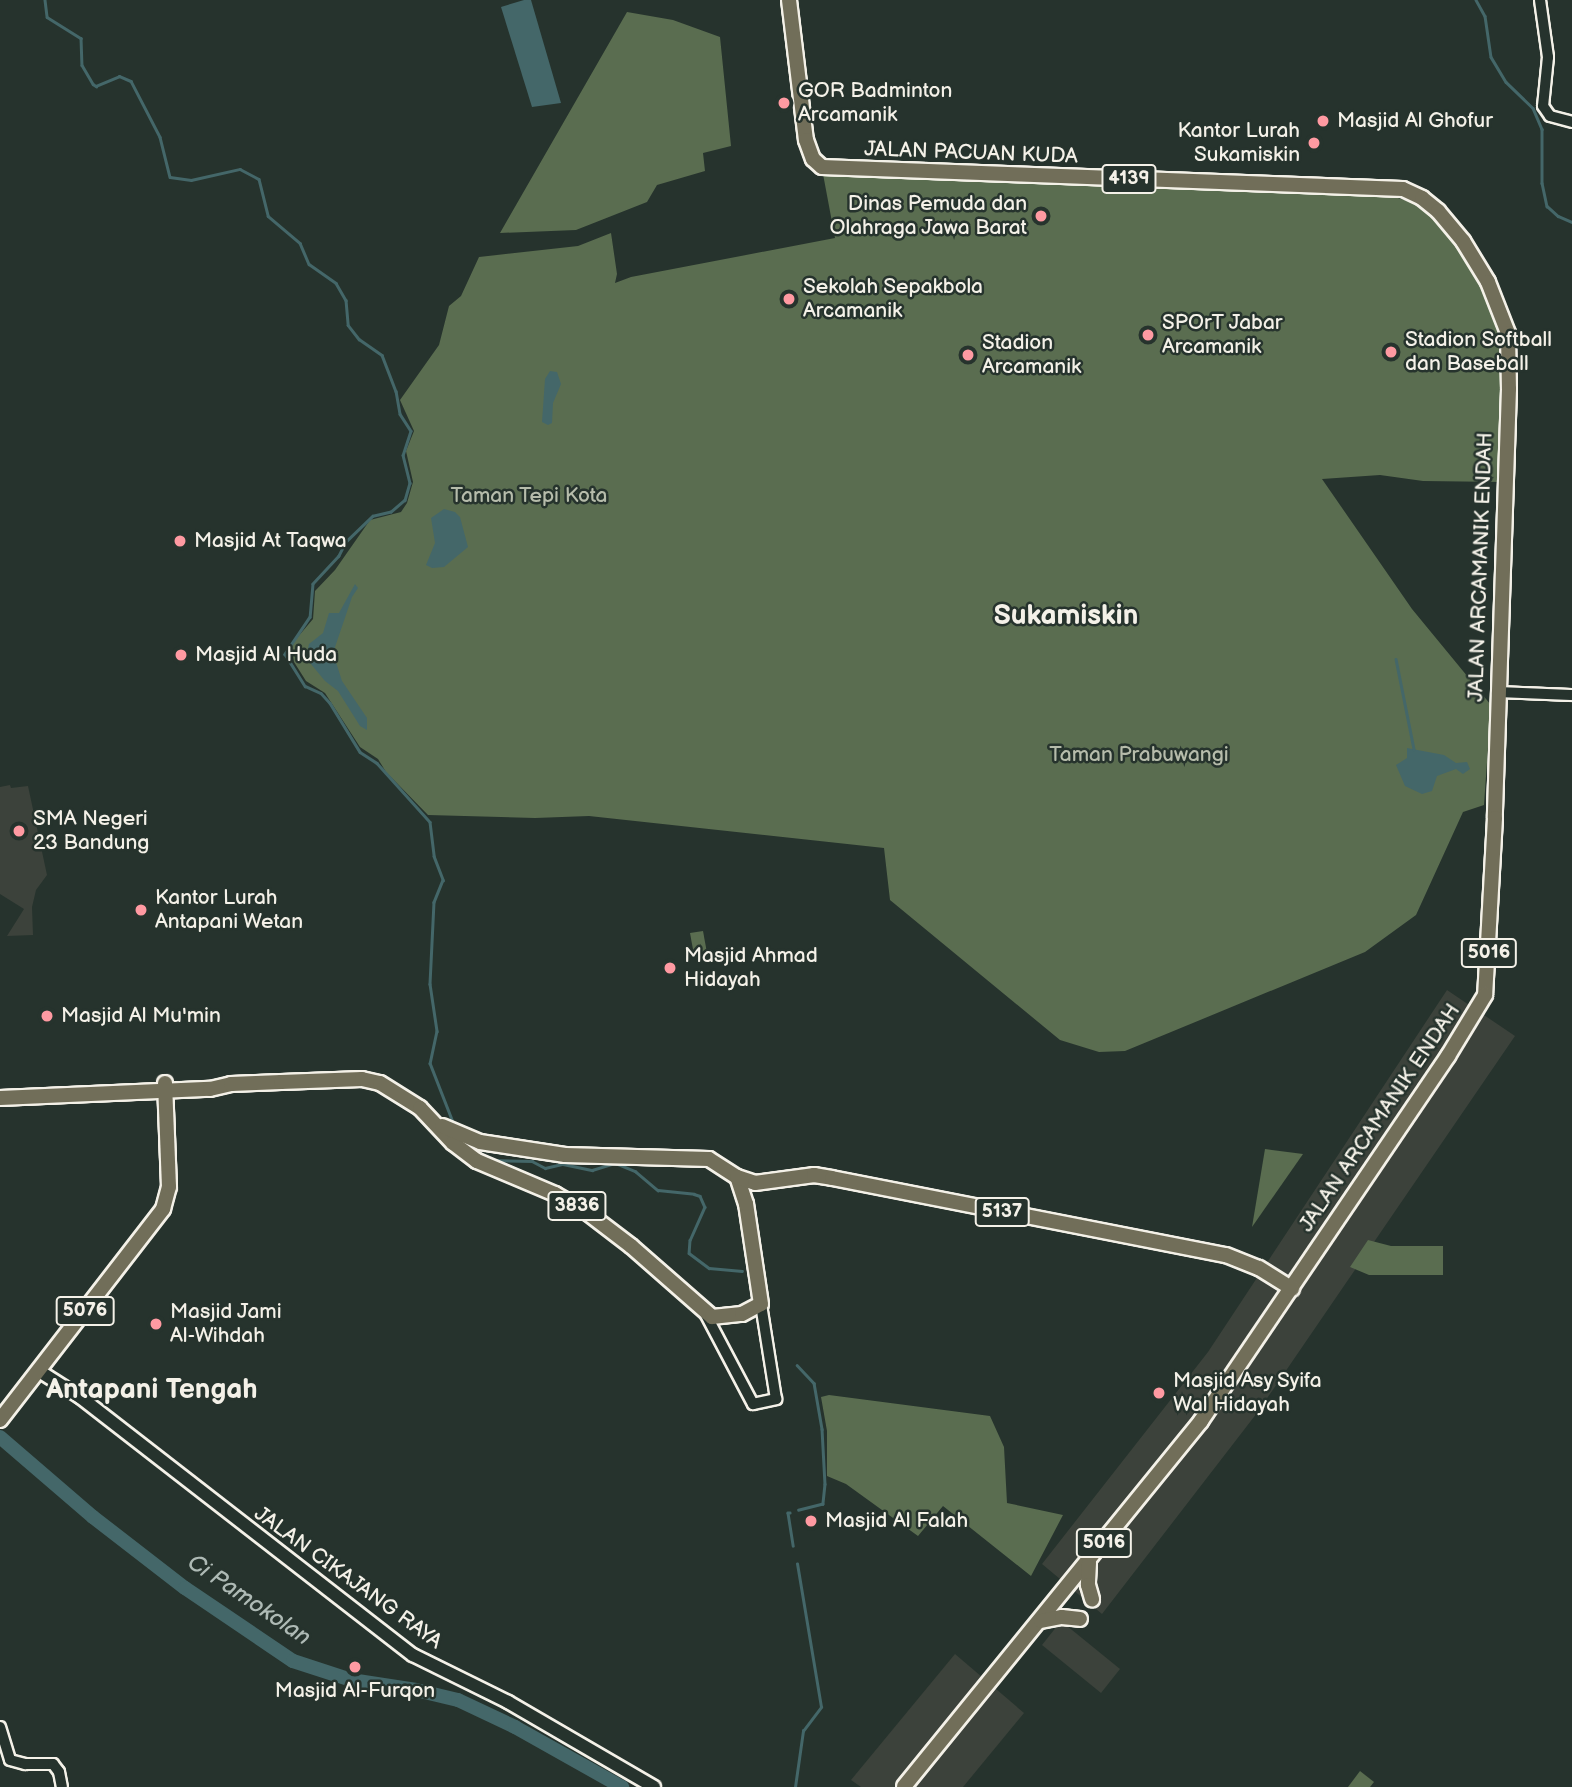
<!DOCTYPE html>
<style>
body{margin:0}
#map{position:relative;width:1572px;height:1787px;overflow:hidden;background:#26332d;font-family:"Balsamiq Sans",sans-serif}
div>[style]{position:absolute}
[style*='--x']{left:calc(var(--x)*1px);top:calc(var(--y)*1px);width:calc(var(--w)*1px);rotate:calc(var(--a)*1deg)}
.built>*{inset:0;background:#3c423b}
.green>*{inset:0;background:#5a6d50}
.water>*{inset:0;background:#446769}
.stream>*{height:2.5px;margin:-1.25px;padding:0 1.25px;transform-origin:1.25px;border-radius:1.25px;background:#446769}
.river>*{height:14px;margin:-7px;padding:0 7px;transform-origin:7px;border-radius:7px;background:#446769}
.roads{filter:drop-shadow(2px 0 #f4f1e8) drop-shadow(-2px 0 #f4f1e8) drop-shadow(0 2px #f4f1e8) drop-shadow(0 -2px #f4f1e8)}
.tertiary>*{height:10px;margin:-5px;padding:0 5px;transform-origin:5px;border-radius:5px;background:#26332d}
.secondary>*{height:12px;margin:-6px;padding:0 6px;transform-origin:6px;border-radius:6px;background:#26332d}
.primary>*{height:14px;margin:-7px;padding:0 7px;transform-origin:7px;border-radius:7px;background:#716e59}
.dots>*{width:19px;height:19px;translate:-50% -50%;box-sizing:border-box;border:4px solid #26332d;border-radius:50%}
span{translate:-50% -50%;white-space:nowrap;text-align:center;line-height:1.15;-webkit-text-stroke:5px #26332d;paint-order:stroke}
.shield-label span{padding:2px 5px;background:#26332d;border:2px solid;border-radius:5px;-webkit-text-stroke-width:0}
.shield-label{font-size:19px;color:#f4f1e8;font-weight:700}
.poi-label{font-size:21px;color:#f4f1e8}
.left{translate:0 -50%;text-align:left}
.right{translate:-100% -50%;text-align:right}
.street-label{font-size:21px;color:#f4f1e8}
.park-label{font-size:21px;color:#b6bcab}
.water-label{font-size:23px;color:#aebab5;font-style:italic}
.district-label{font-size:28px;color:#f4f1e8;font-weight:700}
</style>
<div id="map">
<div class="built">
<div style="clip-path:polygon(10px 785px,11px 788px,28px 786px,47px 875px,36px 890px,32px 907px,33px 935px,7px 936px,24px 909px,0 894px,0 787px)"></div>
<div style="clip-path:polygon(1447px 990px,1515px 1036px,1257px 1413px,1102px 1614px,1042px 1564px,1208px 1352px)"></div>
<div style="clip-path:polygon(1061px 1621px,1120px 1669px,1101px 1693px,1042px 1645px)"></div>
<div style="clip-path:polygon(955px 1654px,1024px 1713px,963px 1787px,861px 1787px,851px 1780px)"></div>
</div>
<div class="green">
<div style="clip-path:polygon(627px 12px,673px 20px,720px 37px,731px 146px,703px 153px,705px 171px,657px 185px,647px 202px,576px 230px,500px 233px)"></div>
<div style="clip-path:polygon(823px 174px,907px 179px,1278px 188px,1381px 193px,1425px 206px,1497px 302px,1506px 333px,1502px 482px,1423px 481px,1380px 475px,1322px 479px,1412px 609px,1491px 705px,1484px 805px,1463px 812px,1416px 915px,1365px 952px,1125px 1051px,1099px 1052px,1060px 1040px,890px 900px,884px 848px,589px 816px,535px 818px,428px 815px,386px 772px,378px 759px,360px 747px,325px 693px,306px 681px,294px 662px,291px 645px,313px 619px,315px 591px,335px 570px,370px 520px,401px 512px,407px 503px,413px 482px,406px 451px,414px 431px,400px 400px,439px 345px,449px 306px,461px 296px,479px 257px,578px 246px,611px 233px,617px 274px,615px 283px,631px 277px,835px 238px)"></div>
<div style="clip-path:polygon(703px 931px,707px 953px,694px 955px,690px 933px)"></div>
<div style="clip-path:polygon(1265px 1149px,1303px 1154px,1252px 1227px)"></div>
<div style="clip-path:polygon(1368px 1240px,1391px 1246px,1443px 1246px,1443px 1275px,1369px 1275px,1350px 1267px)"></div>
<div style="clip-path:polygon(829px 1395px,990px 1416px,1004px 1447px,1007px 1503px,1063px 1515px,1031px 1576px,943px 1506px,918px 1536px,846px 1484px,827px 1476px,827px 1431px,821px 1397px)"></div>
<div style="clip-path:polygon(1360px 1771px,1374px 1782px,1370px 1787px,1348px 1787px)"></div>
</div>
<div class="water">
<div style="clip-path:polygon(524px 0,531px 0,561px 103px,532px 107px,501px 7px)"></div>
<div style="clip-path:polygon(550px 371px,557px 372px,561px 384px,553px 403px,552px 423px,548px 425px,542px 422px,545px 379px)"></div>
<div style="clip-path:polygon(444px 509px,455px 512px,460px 517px,468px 547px,444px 567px,432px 568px,426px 565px,435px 543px,431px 518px)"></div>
<div style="clip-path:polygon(355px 584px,358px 588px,352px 597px,333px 653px,342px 681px,367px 718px,367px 730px,360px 726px,338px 691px,325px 681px,306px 658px,309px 644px,323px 633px,329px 613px,339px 613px)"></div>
<div style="clip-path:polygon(1407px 748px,1444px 755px,1456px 763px,1467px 762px,1470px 769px,1463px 774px,1456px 769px,1437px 776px,1432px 791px,1422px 794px,1405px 786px,1396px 765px,1407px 758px)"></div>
</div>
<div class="stream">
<div style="--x:45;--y:0;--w:17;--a:83"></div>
<div style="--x:47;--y:17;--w:40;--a:32"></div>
<div style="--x:81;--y:38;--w:27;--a:88"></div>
<div style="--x:82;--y:65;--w:22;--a:60"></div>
<div style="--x:93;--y:84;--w:4;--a:34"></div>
<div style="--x:96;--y:86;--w:25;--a:-23"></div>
<div style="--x:119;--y:76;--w:13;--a:23"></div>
<div style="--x:131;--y:81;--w:63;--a:62.6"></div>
<div style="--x:160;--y:137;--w:41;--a:76"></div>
<div style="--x:170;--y:177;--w:21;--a:8"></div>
<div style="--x:191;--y:180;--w:50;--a:-12.7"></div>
<div style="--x:240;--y:169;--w:21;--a:28"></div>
<div style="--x:259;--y:179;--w:38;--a:76"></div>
<div style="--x:268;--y:216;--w:42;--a:40.2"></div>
<div style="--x:300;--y:243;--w:23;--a:67"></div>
<div style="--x:309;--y:264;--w:33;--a:35"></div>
<div style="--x:336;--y:283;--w:20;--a:60"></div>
<div style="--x:346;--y:300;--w:25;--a:85"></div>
<div style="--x:348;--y:325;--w:18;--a:52"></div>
<div style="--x:359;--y:339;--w:28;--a:35"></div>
<div style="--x:382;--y:355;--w:39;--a:69"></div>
<div style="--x:396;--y:391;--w:23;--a:80"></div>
<div style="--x:400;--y:414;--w:20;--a:57"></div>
<div style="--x:411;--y:431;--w:25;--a:108"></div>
<div style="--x:403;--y:455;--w:29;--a:76"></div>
<div style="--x:410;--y:483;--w:18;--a:106"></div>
<div style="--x:405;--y:500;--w:18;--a:139"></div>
<div style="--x:391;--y:512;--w:18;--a:167"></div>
<div style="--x:373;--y:516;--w:37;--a:136"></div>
<div style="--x:346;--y:542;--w:16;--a:117"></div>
<div style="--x:339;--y:556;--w:38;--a:133"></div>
<div style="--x:313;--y:584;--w:33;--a:95"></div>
<div style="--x:310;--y:617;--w:45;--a:124"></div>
<div style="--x:285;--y:654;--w:38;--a:58"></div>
<div style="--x:305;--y:686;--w:17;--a:24"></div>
<div style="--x:321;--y:693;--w:13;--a:48"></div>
<div style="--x:330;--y:703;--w:57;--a:58.5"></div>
<div style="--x:360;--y:752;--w:20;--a:33"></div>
<div style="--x:377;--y:763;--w:79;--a:48.1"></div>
<div style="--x:430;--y:822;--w:34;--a:83"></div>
<div style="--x:434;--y:856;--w:26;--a:69"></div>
<div style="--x:443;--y:880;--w:24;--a:112"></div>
<div style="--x:434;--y:902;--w:82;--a:92.8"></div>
<div style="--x:430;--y:984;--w:48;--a:81.5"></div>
<div style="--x:437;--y:1031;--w:33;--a:102"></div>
<div style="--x:430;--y:1063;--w:63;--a:68.7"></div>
<div style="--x:1476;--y:0;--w:18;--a:61"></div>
<div style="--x:1485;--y:16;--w:41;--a:81.7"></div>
<div style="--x:1491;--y:57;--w:29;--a:59"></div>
<div style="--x:1506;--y:82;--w:37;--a:44"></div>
<div style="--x:1533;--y:108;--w:23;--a:67"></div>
<div style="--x:1542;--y:129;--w:54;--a:90"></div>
<div style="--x:1542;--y:183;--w:24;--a:78"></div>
<div style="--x:1547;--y:206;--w:15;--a:42"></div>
<div style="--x:1558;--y:216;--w:15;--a:23"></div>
<div style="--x:1396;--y:659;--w:92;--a:78.7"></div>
<div style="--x:492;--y:1160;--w:40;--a:1.4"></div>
<div style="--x:532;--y:1161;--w:15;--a:28"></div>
<div style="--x:545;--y:1168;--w:18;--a:-13"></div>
<div style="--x:563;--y:1164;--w:30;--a:12"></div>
<div style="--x:592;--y:1170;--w:24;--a:-17"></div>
<div style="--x:615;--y:1163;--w:22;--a:22"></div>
<div style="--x:635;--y:1171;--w:30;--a:40"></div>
<div style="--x:658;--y:1190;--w:36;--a:6"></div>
<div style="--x:694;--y:1194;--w:6;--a:18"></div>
<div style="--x:700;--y:1196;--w:12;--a:66"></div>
<div style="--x:705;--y:1207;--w:36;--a:114"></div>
<div style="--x:690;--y:1240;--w:13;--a:94"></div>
<div style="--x:689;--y:1253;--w:25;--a:37"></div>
<div style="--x:709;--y:1268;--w:33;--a:5"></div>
<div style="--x:797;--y:1365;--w:25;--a:47"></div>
<div style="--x:814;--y:1383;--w:47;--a:80.1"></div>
<div style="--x:822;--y:1429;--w:55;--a:86.9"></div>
<div style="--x:825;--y:1484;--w:20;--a:96"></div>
<div style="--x:823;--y:1504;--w:25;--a:166"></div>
<div style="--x:790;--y:1513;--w:2;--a:180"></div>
<div style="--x:788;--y:1513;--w:33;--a:81"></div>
<div style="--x:795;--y:1787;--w:57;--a:-81.9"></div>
<div style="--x:803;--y:1731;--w:30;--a:-53"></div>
<div style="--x:821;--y:1707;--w:145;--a:-99.5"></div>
</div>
<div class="river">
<div style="--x:0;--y:1437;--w:123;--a:40.7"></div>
<div style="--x:93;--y:1517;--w:116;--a:37.7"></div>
<div style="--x:185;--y:1588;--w:130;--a:34.1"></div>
<div style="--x:293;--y:1661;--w:61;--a:18.1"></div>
<div style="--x:351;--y:1680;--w:66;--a:8.7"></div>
<div style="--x:416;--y:1690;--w:43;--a:13.4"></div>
<div style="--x:458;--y:1700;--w:63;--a:25.3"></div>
<div style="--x:515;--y:1727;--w:123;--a:29.3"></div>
</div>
<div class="roads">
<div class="tertiary">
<div style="--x:1540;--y:0;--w:58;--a:82"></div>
<div style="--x:1548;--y:57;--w:49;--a:95.8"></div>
<div style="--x:1543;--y:106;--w:12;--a:55"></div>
<div style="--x:1550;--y:116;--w:23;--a:15"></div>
<div style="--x:1497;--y:692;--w:75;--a:2.3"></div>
<div style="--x:705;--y:1313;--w:103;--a:62.2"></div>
<div style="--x:753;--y:1404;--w:24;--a:-12"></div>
<div style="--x:776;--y:1399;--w:96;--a:-99"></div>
<div style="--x:0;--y:1727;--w:34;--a:73"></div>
<div style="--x:10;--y:1760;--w:16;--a:15"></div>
<div style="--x:25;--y:1764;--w:28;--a:0"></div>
<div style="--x:53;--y:1764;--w:10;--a:53"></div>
<div style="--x:59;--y:1772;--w:15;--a:79"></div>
</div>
<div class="secondary">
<div style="--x:39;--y:1371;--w:49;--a:32.4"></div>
<div style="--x:80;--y:1397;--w:421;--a:37.8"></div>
<div style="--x:413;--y:1655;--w:106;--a:26.3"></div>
<div style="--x:508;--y:1702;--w:169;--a:30.2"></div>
</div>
<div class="primary">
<div style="--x:789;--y:0;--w:141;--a:83.1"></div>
<div style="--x:806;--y:140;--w:20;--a:70"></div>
<div style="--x:813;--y:159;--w:12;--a:42"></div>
<div style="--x:822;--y:167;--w:581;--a:2.17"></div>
<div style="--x:1403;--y:189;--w:21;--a:25"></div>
<div style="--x:1422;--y:198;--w:21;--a:39"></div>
<div style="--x:1438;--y:211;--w:39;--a:50"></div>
<div style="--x:1463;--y:241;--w:48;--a:58.6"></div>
<div style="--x:1488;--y:282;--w:55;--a:68.6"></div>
<div style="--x:1508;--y:333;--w:56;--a:89"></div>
<div style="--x:1509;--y:389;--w:429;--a:91.9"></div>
<div style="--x:1495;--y:818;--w:177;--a:93.2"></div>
<div style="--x:1485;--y:995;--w:71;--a:121.2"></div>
<div style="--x:1448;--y:1056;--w:441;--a:124.1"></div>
<div style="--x:1201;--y:1421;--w:471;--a:129.1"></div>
<div style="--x:0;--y:1098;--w:210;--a:-2.5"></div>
<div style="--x:210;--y:1089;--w:22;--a:-13"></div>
<div style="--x:231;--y:1084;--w:50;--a:-2.3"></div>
<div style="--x:281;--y:1082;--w:81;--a:-2.1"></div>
<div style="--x:362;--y:1079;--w:18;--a:13"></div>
<div style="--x:380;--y:1083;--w:47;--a:32"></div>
<div style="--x:420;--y:1108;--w:48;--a:46.7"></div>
<div style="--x:453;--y:1143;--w:30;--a:37"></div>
<div style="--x:477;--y:1161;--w:85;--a:22.9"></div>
<div style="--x:555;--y:1194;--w:39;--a:30"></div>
<div style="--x:589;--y:1214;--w:53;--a:37.3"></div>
<div style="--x:631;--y:1246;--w:108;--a:41.2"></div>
<div style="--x:712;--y:1317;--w:30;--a:-6"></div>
<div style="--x:742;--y:1314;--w:21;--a:-28"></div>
<div style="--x:761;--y:1304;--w:101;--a:-98.5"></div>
<div style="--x:746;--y:1204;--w:28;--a:-108"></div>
<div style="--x:442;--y:1126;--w:41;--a:22.8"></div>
<div style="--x:480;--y:1142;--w:86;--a:8.7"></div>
<div style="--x:565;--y:1155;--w:144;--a:1.6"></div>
<div style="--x:709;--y:1159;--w:33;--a:33"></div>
<div style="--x:737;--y:1177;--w:19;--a:18"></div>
<div style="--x:755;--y:1183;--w:60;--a:-7.7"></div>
<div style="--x:814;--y:1175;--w:18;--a:9"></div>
<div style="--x:832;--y:1178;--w:401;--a:11.1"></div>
<div style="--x:1226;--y:1255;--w:35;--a:22"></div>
<div style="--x:1259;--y:1268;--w:39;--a:32"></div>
<div style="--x:0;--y:1420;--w:267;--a:-52.3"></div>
<div style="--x:163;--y:1209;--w:23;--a:-75"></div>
<div style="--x:169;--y:1187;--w:104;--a:-92.2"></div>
<div style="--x:1089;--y:1563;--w:22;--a:93"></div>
<div style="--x:1088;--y:1585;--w:15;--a:74"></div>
<div style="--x:1041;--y:1621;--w:21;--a:-11"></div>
<div style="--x:1062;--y:1617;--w:18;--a:6"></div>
</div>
</div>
<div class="dots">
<div style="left:784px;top:103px;background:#ff9aa2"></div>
<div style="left:1323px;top:121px;background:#ff9aa2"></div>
<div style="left:1314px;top:143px;background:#ff9aa2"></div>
<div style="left:1041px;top:216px;background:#ff9aa2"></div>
<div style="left:789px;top:299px;background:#ff9aa2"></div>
<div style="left:1148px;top:335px;background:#ff9aa2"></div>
<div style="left:1391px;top:352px;background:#ff9aa2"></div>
<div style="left:968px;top:355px;background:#ff9aa2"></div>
<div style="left:180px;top:541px;background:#ff9aa2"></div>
<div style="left:181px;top:655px;background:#ff9aa2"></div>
<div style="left:19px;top:831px;background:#ff9aa2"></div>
<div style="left:141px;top:910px;background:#ff9aa2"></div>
<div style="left:670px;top:968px;background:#ff9aa2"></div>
<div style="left:47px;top:1016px;background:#ff9aa2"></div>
<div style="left:156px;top:1324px;background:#ff9aa2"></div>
<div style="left:1159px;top:1393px;background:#ff9aa2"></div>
<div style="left:811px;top:1521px;background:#ff9aa2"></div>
<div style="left:355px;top:1667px;background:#ff9aa2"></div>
</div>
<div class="shield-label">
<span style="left:1129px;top:179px">4139</span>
<span style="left:1489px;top:953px">5016</span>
<span style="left:577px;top:1206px">3836</span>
<span style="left:1002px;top:1212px">5137</span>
<span style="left:85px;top:1311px">5076</span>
<span style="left:1104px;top:1543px">5016</span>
</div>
<div class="poi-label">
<span class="left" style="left:798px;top:103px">GOR Badminton<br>Arcamanik</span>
<span class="left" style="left:1337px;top:121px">Masjid Al Ghofur</span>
<span class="right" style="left:1300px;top:143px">Kantor Lurah<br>Sukamiskin</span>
<span class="right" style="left:1027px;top:216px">Dinas Pemuda dan<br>Olahraga Jawa Barat</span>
<span class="left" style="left:803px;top:299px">Sekolah Sepakbola<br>Arcamanik</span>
<span class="left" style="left:1162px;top:335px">SPOrT Jabar<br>Arcamanik</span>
<span class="left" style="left:1405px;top:352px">Stadion Softball<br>dan Baseball</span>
<span class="left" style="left:982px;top:355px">Stadion<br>Arcamanik</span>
<span class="left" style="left:194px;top:541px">Masjid At Taqwa</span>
<span class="left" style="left:195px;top:655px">Masjid Al Huda</span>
<span class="left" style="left:33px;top:831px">SMA Negeri<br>23 Bandung</span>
<span class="left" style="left:155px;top:910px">Kantor Lurah<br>Antapani Wetan</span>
<span class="left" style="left:684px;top:968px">Masjid Ahmad<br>Hidayah</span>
<span class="left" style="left:61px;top:1016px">Masjid Al Mu'min</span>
<span class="left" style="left:170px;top:1324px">Masjid Jami<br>Al-Wihdah</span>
<span class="left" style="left:1173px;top:1393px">Masjid Asy Syifa<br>Wal Hidayah</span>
<span class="left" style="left:825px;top:1521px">Masjid Al Falah</span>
<span style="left:355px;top:1691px">Masjid Al-Furqon</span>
</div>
<div class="street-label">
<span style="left:971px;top:153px;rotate:2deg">JALAN PACUAN KUDA</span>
<span style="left:1481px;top:567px;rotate:-88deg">JALAN ARCAMANIK ENDAH</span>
<span style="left:1380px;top:1118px;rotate:-56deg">JALAN ARCAMANIK ENDAH</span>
<span style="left:348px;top:1578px;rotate:36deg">JALAN CIKAJANG RAYA</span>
</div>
<div class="park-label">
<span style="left:529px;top:496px">Taman Tepi Kota</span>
<span style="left:1139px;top:755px">Taman Prabuwangi</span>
</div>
<div class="water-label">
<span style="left:249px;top:1600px;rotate:34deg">Ci Pamokolan</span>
</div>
<div class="district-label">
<span style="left:1066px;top:616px">Sukamiskin</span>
<span style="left:152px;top:1390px">Antapani Tengah</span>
</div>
</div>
